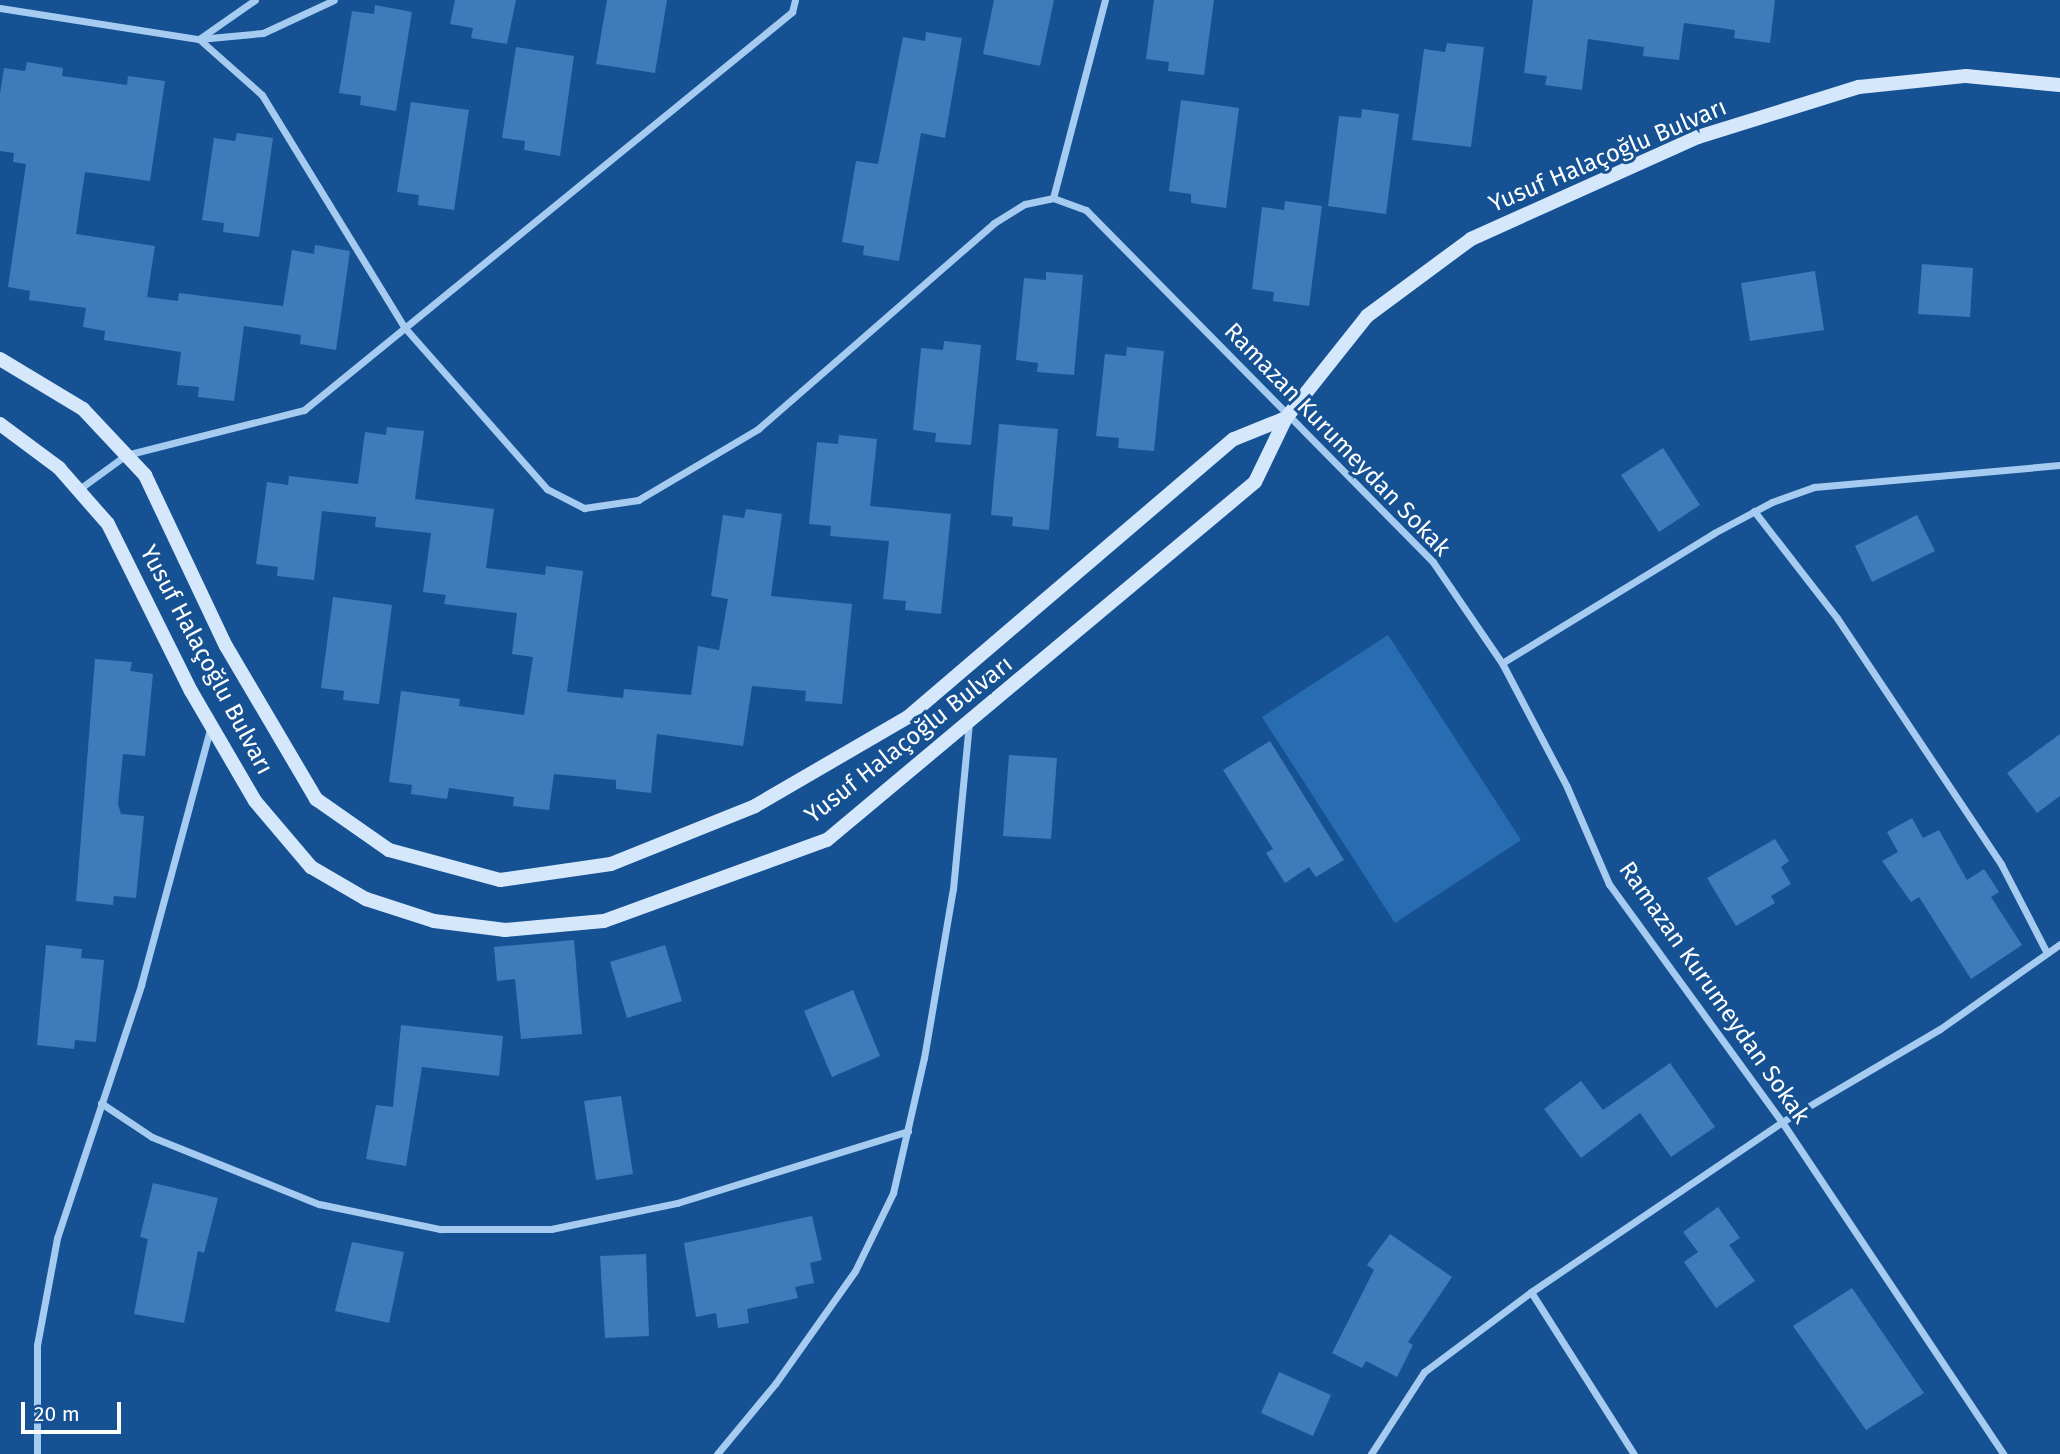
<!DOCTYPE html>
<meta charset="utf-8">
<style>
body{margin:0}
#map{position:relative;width:2060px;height:1454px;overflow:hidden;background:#165293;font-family:"Fira Sans",sans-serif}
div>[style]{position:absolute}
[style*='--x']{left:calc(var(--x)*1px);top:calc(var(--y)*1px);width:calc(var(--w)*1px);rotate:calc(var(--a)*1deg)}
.green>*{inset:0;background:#286cb2}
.building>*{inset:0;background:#3e7bbb}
.street>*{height:7px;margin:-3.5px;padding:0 3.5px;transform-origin:3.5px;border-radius:3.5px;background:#a6cbf1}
.secondary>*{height:14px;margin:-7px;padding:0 7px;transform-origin:7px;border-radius:7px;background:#d4e7fb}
span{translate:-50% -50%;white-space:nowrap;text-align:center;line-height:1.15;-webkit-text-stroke:6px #165293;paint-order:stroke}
.street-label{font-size:24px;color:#fff}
.scale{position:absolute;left:21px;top:1402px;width:100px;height:32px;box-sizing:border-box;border:4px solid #fff;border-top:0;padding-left:9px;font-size:21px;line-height:24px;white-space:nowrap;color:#fff;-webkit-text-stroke:5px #165293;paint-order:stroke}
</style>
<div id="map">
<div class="green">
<div style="clip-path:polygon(1388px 635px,1521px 840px,1395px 923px,1262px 717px)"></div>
</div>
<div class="building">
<div style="clip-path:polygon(455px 0,516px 0,507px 44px,471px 38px,473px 28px,450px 24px)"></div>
<div style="clip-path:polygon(607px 0,667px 0,655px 73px,596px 64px)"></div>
<div style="clip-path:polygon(994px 0,1054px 0,1040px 66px,983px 54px)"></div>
<div style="clip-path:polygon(1154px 0,1214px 0,1204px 75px,1168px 71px,1169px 62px,1146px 59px)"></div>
<div style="clip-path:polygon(1533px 0,1775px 0,1770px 43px,1734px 38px,1735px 30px,1684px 23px,1679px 60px,1643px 56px,1644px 47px,1588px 39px,1582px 90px,1545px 85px,1547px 76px,1524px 73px)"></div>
<div style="clip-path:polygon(375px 5px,412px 12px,396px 111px,360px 105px,361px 96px,339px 93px,352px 11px,374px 14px)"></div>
<div style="clip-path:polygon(926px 32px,962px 38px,945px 138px,921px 133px,899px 261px,863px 255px,864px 246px,842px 242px,856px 161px,878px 164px,903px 37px,925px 41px)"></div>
<div style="clip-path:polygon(1447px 43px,1484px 47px,1471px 147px,1412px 140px,1424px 49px,1445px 52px)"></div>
<div style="clip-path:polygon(516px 47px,574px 56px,560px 156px,524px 150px,525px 141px,502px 138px)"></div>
<div style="clip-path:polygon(27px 62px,63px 68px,62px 76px,127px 85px,128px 76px,165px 81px,150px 181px,85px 172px,76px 234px,155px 246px,147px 297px,178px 301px,179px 293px,283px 306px,292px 250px,314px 254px,315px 245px,350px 251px,336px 350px,300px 344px,301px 335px,244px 326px,234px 401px,198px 397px,199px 387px,177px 385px,181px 352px,104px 340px,105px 331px,83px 327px,86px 308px,29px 300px,30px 291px,8px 287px,26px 164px,13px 162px,14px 153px,0 151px,0 94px,4px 68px,25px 71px)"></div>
<div style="clip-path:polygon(1181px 100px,1239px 108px,1226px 208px,1191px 203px,1191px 194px,1169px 191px)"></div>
<div style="clip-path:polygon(411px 102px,469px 110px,454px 210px,418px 205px,419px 195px,397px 192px)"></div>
<div style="clip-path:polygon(1362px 109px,1399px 114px,1386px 214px,1328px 206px,1339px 116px,1361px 118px)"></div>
<div style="clip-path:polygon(237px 133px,273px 138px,259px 237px,223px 232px,224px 223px,202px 220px,214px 138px,235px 141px)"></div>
<div style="clip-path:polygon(1285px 201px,1322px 206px,1309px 306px,1273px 301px,1274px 292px,1252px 289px,1262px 207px,1284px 210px)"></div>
<div style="clip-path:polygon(1922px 264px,1973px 268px,1970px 317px,1918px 314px)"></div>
<div style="clip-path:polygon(1815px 271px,1824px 330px,1750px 341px,1741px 283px)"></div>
<div style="clip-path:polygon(1046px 272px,1083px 275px,1074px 375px,1037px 372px,1038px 363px,1016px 360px,1024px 278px,1046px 280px)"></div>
<div style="clip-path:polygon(944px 341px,981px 345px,971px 445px,935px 442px,936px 433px,913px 430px,921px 348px,943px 350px)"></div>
<div style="clip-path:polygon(1127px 347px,1164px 351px,1154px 451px,1118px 448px,1119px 438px,1096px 436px,1105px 354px,1126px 356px)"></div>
<div style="clip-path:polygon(999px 424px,1058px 429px,1049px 530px,1012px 526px,1013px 517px,991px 515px)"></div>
<div style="clip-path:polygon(387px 427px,424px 431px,415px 499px,494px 509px,486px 568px,545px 575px,546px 566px,583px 571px,567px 692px,623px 698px,624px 689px,691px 695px,698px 646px,719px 650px,728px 599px,711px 596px,723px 515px,744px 518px,746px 509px,782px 514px,771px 596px,852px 604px,842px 704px,805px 701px,806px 691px,752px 686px,743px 746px,657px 734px,651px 793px,616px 789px,616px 780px,554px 774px,549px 810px,513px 806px,514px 797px,449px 788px,447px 799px,411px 794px,412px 785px,389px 782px,401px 691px,460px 699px,459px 706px,524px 715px,533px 657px,512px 654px,517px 613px,444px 604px,446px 595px,423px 592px,431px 533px,375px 527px,376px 517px,322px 511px,314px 580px,277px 576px,278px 567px,256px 564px,267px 482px,288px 485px,289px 476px,358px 484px,365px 432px,386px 435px)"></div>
<div style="clip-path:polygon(839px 435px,877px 439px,870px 506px,951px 514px,941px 614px,905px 610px,906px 601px,883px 599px,889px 541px,830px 536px,831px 526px,809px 524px,817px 442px,838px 444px)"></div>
<div style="clip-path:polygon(1663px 448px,1700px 505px,1659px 532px,1621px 475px)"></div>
<div style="clip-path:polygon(1917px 515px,1935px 551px,1872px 582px,1855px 546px)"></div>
<div style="clip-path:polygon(333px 597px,392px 605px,379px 704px,343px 700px,344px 691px,321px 688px)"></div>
<div style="clip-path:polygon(95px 659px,132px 662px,130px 671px,153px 674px,145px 756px,123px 754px,118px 804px,121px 814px,144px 816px,136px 898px,114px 896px,113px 905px,76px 901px)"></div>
<div style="clip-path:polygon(2060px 734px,2060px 796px,2037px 813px,2007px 773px)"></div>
<div style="clip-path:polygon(1270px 741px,1344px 860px,1316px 877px,1309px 867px,1285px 883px,1266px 853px,1273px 849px,1223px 770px)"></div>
<div style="clip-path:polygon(1009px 755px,1057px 758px,1051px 839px,1003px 836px)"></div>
<div style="clip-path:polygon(1912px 818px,1923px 838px,1939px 830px,1967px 880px,1984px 869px,1999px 892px,1991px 897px,2022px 945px,1971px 979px,1919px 897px,1911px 902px,1882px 861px,1898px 852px,1887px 832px)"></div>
<div style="clip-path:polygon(1775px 839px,1789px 861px,1781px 867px,1791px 884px,1771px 896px,1775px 903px,1736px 926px,1707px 878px)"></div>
<div style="clip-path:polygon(574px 940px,582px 1034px,521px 1039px,515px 979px,497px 981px,494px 947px)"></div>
<div style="clip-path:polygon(46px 945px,82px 949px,81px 958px,104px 960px,96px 1042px,75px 1040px,74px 1049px,37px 1045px)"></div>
<div style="clip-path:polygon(665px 945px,682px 1001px,627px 1018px,610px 962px)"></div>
<div style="clip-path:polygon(853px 990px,880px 1056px,832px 1077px,804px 1011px)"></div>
<div style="clip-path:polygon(401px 1025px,503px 1036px,499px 1076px,422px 1067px,406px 1166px,366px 1159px,376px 1105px,393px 1107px)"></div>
<div style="clip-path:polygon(1670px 1063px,1715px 1127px,1671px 1157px,1640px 1113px,1581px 1158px,1544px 1109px,1581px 1081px,1603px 1110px)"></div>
<div style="clip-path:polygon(621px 1096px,633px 1174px,596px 1180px,584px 1101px)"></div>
<div style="clip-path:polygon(153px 1183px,218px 1198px,204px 1253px,198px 1251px,184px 1323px,134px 1314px,148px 1239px,140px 1237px)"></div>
<div style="clip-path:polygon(1718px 1207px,1740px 1238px,1729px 1245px,1755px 1281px,1716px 1308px,1684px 1262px,1698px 1252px,1683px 1232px)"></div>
<div style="clip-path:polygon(812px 1216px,822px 1260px,810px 1263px,814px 1283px,795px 1287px,798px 1298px,747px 1309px,749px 1323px,718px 1328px,716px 1313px,696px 1317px,684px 1243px)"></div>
<div style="clip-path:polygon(1390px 1234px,1452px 1277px,1408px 1342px,1413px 1345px,1397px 1377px,1366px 1361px,1362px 1368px,1332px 1353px,1374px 1270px,1367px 1265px)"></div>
<div style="clip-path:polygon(352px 1242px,404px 1252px,389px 1323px,335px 1311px)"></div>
<div style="clip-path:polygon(646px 1254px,649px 1336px,605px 1338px,600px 1256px)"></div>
<div style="clip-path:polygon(1852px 1288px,1924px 1393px,1866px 1430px,1793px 1326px)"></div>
<div style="clip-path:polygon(1279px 1372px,1331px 1395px,1313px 1436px,1261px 1413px)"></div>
</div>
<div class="street">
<div style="--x:0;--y:8;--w:201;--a:8.9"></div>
<div style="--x:199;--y:39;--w:84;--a:41.6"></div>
<div style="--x:262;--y:95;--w:273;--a:58.5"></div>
<div style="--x:405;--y:328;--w:215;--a:48.6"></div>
<div style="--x:547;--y:489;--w:42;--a:27.2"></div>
<div style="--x:584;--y:508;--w:55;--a:-8.4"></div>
<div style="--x:638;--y:500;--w:139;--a:-30.6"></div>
<div style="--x:758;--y:429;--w:313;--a:-41.1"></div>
<div style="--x:994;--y:223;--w:36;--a:-32"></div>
<div style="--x:1025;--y:204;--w:29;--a:-12"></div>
<div style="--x:199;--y:39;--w:64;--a:-5.4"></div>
<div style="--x:263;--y:33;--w:78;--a:-24.9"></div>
<div style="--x:199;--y:39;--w:68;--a:-34.9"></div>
<div style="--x:1053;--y:198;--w:35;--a:20"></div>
<div style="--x:1086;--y:210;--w:494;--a:45.4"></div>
<div style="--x:1433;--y:562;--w:122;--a:55.7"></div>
<div style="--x:1502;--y:663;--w:140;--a:62.3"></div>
<div style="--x:1567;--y:787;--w:106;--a:66.6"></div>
<div style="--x:1609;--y:884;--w:294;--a:54"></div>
<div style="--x:1782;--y:1122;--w:399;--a:56.3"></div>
<div style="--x:1053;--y:198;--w:205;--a:-75.3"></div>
<div style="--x:78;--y:490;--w:59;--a:-36.1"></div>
<div style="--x:126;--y:455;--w:184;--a:-14.2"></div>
<div style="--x:304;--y:410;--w:630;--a:-39.2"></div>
<div style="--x:792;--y:12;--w:12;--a:-76"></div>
<div style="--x:1754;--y:511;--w:135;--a:52.2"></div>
<div style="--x:1837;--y:618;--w:296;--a:56.3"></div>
<div style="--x:2001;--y:864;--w:100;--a:62.7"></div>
<div style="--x:1502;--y:663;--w:249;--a:-31.5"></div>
<div style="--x:1714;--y:533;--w:66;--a:-28.1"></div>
<div style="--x:1772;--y:502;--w:45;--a:-19.7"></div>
<div style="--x:1814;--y:487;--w:247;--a:-5.1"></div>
<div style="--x:101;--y:1103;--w:61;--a:33.7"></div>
<div style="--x:152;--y:1137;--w:180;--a:21.9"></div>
<div style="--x:319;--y:1204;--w:124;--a:11.7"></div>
<div style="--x:440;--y:1229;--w:111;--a:0"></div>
<div style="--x:551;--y:1229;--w:129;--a:-11.7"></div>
<div style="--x:677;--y:1203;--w:242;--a:-17.3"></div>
<div style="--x:1531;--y:1292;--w:192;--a:57.6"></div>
<div style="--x:37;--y:1454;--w:109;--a:-90"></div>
<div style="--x:37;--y:1345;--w:109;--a:-79.4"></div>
<div style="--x:57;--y:1238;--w:267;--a:-71.6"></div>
<div style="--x:141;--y:985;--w:269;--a:-74.9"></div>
<div style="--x:717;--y:1454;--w:91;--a:-50.4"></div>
<div style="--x:775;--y:1384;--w:138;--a:-54.7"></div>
<div style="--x:855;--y:1271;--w:87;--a:-64"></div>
<div style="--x:893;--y:1193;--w:139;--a:-77.1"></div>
<div style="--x:924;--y:1058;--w:171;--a:-80.3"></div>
<div style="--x:953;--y:889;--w:167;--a:-84.5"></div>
<div style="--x:1371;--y:1454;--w:98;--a:-57.1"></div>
<div style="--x:1424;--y:1372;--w:134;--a:-36.8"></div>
<div style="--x:1531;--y:1292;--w:303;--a:-34.1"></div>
<div style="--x:1782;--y:1122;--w:183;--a:-30.5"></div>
<div style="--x:1940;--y:1029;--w:147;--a:-35.3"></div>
</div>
<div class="secondary">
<div style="--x:0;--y:359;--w:97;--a:31.1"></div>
<div style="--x:83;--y:409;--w:91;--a:46.8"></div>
<div style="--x:145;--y:475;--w:189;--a:64.7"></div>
<div style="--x:226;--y:646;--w:178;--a:59.5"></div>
<div style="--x:316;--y:799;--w:89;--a:34.9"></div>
<div style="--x:389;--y:850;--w:115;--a:15.1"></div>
<div style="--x:500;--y:880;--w:112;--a:-8.2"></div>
<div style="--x:611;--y:864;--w:155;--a:-21.9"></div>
<div style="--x:755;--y:806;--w:177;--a:-30.2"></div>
<div style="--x:908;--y:717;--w:428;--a:-40.5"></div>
<div style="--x:1234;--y:439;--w:56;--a:-22"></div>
<div style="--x:0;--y:424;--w:74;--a:36.7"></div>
<div style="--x:59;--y:468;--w:74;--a:48.8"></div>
<div style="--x:108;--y:524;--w:186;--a:63.6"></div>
<div style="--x:191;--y:691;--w:127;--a:59.8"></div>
<div style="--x:255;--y:801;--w:87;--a:49.7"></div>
<div style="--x:311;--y:867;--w:64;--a:30.2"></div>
<div style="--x:366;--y:899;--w:71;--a:17.9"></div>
<div style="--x:434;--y:921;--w:72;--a:7.2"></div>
<div style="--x:505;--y:930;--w:99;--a:-5.2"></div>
<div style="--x:604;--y:921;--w:237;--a:-20"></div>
<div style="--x:827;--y:840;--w:558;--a:-39.91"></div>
<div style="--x:1255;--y:482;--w:71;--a:-64.2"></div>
<div style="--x:1286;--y:418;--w:130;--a:-51.5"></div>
<div style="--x:1367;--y:316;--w:129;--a:-36.5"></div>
<div style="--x:1471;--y:239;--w:249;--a:-24.2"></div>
<div style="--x:1698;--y:137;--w:169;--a:-17.3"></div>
<div style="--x:1859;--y:87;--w:108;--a:-5.9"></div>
<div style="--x:1966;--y:76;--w:94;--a:5.5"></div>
</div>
<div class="street-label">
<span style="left:1608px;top:156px;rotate:-23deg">Yusuf Halaçoğlu Bulvarı</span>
<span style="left:1337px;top:440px;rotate:46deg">Ramazan Kurumeydan Sokak</span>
<span style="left:206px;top:660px;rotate:62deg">Yusuf Halaçoğlu Bulvarı</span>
<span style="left:909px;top:740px;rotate:-38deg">Yusuf Halaçoğlu Bulvarı</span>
<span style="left:1714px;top:993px;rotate:55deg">Ramazan Kurumeydan Sokak</span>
</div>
<div class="scale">20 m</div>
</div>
